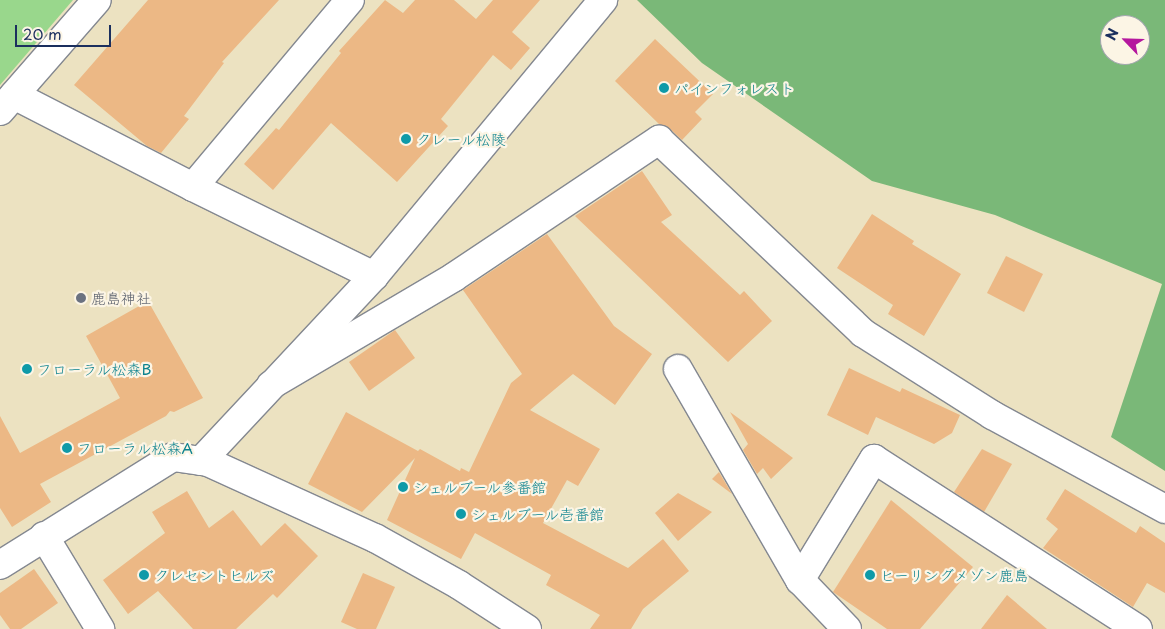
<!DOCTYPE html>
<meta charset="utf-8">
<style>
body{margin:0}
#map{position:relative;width:1165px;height:629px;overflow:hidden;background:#ece2c1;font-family:"Playpen Sans","Klee One",sans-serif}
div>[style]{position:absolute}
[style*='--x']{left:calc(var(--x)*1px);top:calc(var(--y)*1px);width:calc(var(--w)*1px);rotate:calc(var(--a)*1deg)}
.green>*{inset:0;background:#99d78c}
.forest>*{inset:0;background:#7ab878}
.building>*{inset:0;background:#ecb885}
.roads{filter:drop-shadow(1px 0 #848890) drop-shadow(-1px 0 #848890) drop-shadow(0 1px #848890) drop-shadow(0 -1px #848890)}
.street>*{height:28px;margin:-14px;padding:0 14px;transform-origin:14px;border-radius:14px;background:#fff}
.dots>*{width:14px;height:14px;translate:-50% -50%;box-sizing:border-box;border:2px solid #fcf5e5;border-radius:50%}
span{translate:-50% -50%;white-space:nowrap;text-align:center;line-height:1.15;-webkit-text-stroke:4.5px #fcf5e5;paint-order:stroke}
.culture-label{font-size:15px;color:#0d838f}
.left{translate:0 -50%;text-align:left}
.worship-label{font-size:15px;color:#5b616d}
.north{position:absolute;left:1100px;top:15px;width:50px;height:50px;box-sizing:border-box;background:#fcf5e5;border:1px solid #a2a6af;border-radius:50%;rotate:294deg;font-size:14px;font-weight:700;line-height:20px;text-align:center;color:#1b2f5e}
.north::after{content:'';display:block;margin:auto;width:18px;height:22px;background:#b5179e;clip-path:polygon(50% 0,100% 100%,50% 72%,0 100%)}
.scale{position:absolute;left:15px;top:25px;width:96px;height:22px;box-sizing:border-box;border:2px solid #1b2f5e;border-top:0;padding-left:6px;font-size:15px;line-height:18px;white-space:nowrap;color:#1b2f5e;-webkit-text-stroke:4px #fcf5e5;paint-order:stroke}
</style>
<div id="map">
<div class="green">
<div style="clip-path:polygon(0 0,73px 0,0 85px)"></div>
</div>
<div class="forest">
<div style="clip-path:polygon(evenodd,637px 0,1165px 0,1165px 471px,1111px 437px,1162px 284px,995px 215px,872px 181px,702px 63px,637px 0,1110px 25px,1140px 25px,1140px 55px,1110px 55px,1110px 25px)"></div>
</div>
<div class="building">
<div style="clip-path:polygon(148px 0,279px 0,222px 62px,224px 63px,184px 116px,189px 119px,161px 153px,147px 146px,74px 85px)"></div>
<div style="clip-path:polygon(385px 0,403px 13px,415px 0,454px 0,476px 19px,493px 0,540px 0,512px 32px,530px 48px,511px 70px,493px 55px,441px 119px,448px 126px,397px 182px,331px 123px,273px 190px,244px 164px,276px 128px,279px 130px,341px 53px,339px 51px)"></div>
<div style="clip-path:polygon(655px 39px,713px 94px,695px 112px,702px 119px,682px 140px,669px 128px,660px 125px,615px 81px)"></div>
<div style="clip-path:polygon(642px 171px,672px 215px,661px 222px,740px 295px,744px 291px,772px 321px,728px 362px,575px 216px)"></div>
<div style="clip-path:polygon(872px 214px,914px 241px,912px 244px,961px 274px,924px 336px,888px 314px,893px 305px,837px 268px)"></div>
<div style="clip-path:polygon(547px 234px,614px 326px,652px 354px,615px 405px,573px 374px,530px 410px,600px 449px,578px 486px,567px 480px,543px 523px,628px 568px,663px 539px,689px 571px,643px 609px,631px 629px,590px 629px,600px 615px,546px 585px,551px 575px,475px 533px,461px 559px,387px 520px,415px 458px,362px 512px,308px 484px,346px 412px,418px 451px,420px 449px,460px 471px,461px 468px,469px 472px,511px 383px,522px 374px,463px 290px)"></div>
<div style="clip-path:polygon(1006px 256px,1043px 274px,1024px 312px,987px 293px)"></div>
<div style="clip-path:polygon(148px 301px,203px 398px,174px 412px,170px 411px,166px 416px,40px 484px,51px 502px,12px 527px,0 508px,0 416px,20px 453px,120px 398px,86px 336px)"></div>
<div style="clip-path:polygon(395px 330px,415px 358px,369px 391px,349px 362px)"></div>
<div style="clip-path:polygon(849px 368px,900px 392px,902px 388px,960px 415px,952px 433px,934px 444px,876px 417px,868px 435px,827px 415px)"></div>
<div style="clip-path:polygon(730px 412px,793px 458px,771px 479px,763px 468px,757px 474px,743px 450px,748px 444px)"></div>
<div style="clip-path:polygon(982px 449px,1012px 464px,984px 512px,954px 492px)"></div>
<div style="clip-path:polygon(719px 472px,732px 494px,712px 479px)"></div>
<div style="clip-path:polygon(1065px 489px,1136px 533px,1140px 526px,1165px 543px,1165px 593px,1147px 583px,1133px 607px,1043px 548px,1058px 529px,1046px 519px)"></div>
<div style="clip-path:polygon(187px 491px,209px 528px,233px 510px,261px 546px,285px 523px,318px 556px,277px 598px,273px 594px,236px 629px,193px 629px,158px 591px,128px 614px,103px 580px,165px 533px,152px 512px)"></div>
<div style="clip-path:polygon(678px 493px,712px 512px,678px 541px,655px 513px)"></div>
<div style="clip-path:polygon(891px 500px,973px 567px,920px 629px,887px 629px,833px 592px)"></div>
<div style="clip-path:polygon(34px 569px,58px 603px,21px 629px,10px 629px,0 615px,0 593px)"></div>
<div style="clip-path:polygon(363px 573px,395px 587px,376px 629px,357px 629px,341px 622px)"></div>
<div style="clip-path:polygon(1007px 595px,1047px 629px,981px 629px)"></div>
</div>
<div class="roads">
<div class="street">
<div style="--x:14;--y:95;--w:201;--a:27.2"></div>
<div style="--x:193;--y:187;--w:244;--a:-50"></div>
<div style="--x:0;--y:111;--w:147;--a:-48.9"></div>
<div style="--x:193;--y:187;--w:202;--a:26.2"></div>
<div style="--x:678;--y:369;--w:244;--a:60"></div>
<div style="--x:271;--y:385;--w:212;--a:-30.5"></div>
<div style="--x:454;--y:277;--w:247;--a:-33.8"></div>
<div style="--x:659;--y:140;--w:281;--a:43.4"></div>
<div style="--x:863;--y:333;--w:153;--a:32.4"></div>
<div style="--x:992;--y:415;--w:197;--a:28.5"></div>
<div style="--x:201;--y:461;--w:253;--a:-46.9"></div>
<div style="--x:374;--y:276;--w:359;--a:-50.3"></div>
<div style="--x:44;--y:536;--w:109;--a:58.9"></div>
<div style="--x:0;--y:565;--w:204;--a:-32"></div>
<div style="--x:173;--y:457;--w:35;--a:8"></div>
<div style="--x:208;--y:462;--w:183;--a:24.5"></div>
<div style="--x:375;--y:538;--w:96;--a:29.2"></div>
<div style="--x:459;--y:585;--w:81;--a:32.9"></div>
<div style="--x:847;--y:629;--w:68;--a:-133.8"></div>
<div style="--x:800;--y:580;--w:142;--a:-58.6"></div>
<div style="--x:874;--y:459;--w:314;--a:32.8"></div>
</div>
</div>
<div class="dots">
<div style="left:664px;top:88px;background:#0f9aa8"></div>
<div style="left:406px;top:139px;background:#0f9aa8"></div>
<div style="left:81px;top:298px;background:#6b7280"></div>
<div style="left:27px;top:369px;background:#0f9aa8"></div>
<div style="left:67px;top:448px;background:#0f9aa8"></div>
<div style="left:403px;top:487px;background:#0f9aa8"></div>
<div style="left:461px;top:514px;background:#0f9aa8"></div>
<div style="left:144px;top:575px;background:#0f9aa8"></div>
<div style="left:870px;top:575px;background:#0f9aa8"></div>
</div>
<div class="culture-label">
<span class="left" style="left:674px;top:88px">パインフォレスト</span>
<span class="left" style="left:416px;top:139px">クレール松陵</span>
<span class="left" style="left:37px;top:369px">フローラル松森B</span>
<span class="left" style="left:77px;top:448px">フローラル松森A</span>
<span class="left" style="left:413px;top:487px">シェルブール参番館</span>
<span class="left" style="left:471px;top:514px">シェルブール壱番館</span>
<span class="left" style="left:154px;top:575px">クレセントヒルズ</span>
<span class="left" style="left:880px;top:575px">ヒーリングメゾン鹿島</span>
</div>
<div class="worship-label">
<span class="left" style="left:91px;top:298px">鹿島神社</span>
</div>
<div class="north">N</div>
<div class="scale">20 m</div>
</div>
